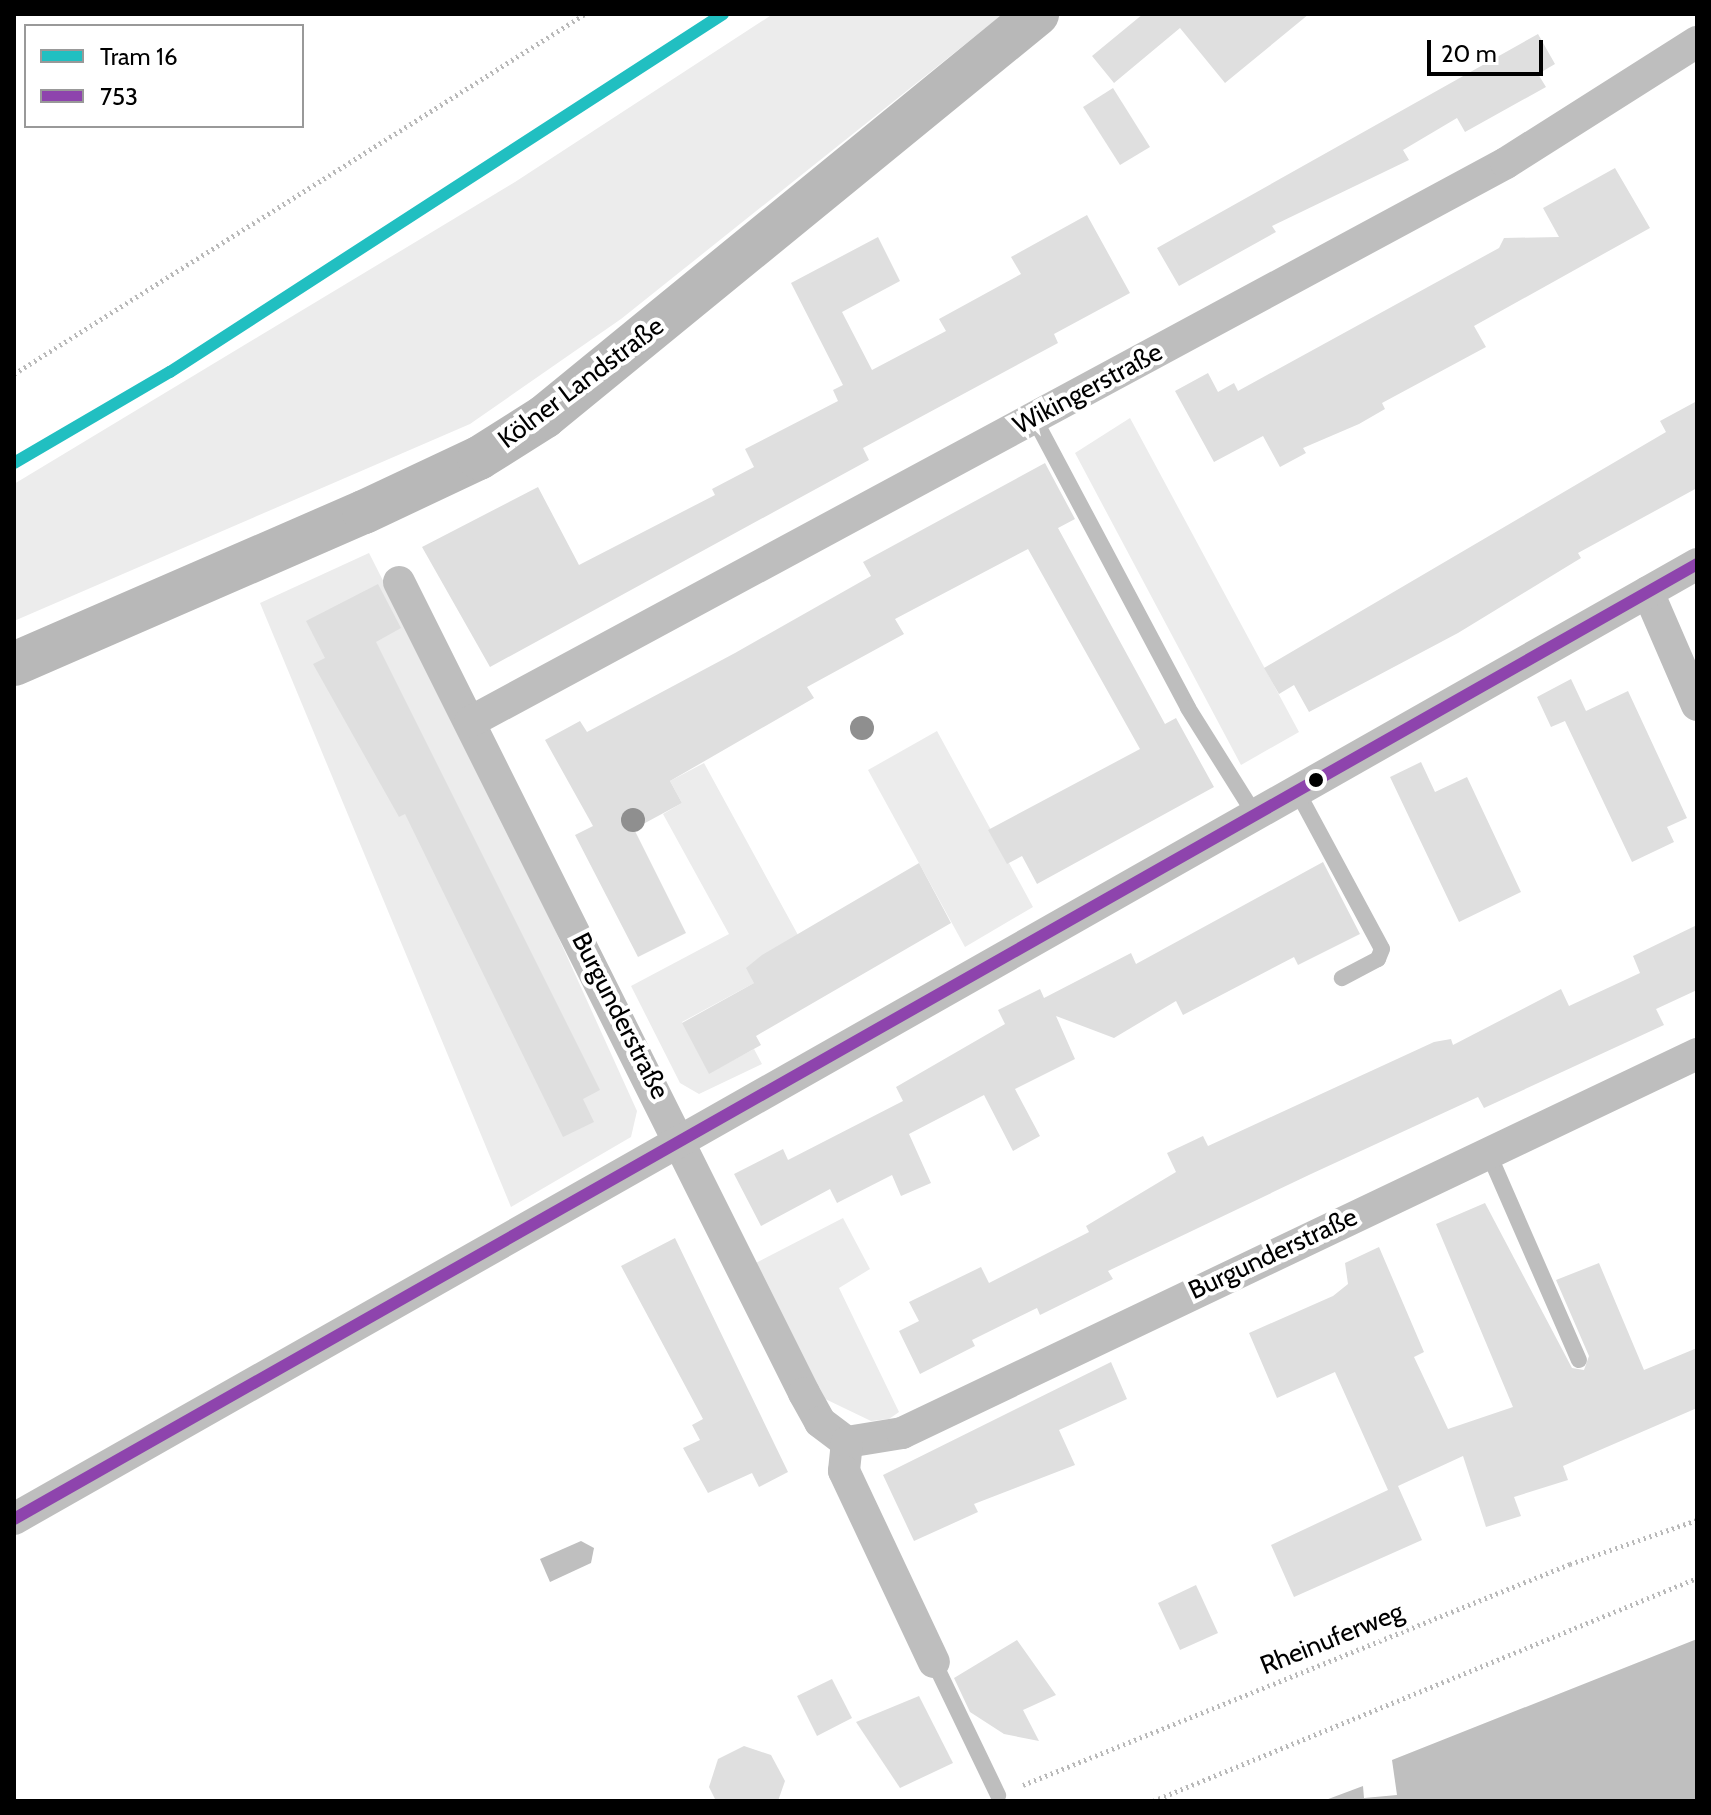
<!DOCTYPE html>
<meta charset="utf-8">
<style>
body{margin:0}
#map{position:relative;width:1711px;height:1815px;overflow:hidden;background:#fff;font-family:Cabin,sans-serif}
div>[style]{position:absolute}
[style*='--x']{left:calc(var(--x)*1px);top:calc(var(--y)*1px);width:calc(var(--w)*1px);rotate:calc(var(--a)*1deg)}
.green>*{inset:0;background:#ececec}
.water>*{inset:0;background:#bfbfbf}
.building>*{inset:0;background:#dfdfdf}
.path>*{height:5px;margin-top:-2.5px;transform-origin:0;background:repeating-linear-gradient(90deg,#b9b9b9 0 2px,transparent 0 6px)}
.service>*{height:16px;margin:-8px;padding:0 8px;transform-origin:8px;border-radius:8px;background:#bebebe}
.minor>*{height:32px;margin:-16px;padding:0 16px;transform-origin:16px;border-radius:16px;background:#bebebe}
.secondary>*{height:44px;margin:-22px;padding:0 22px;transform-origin:22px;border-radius:22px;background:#b8b8b8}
.bus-1>*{height:12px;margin:-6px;padding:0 6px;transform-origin:6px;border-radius:6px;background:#8e44ad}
.tram-1>*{height:12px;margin:-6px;padding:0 6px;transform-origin:6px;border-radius:6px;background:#21bfc1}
.trees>*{width:24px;height:24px;margin:-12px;border-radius:50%;background:#8f8f8f}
.dots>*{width:22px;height:22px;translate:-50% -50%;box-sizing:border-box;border:4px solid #fff;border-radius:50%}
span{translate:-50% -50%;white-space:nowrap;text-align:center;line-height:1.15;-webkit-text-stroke:8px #fff;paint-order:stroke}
.street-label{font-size:26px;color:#000}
.frame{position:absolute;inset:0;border:16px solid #000;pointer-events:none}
.legend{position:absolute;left:24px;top:24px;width:280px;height:104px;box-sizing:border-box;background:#fff;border:2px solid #999;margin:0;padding:10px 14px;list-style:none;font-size:24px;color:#000}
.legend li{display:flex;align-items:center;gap:16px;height:40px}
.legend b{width:40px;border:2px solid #999}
.scale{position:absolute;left:1427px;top:40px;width:116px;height:36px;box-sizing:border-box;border:4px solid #000;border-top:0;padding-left:10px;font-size:24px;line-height:28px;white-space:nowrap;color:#000;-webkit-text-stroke:6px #fff;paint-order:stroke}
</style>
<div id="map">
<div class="green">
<div style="clip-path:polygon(773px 14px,1003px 14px,621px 319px,470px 424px,14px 621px,14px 484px,515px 182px)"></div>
<div style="clip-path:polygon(1130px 418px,1299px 732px,1241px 765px,1075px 453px)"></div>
<div style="clip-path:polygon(369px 553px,512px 835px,637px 1111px,631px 1137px,511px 1207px,260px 603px)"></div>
<div style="clip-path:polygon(937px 731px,1033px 907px,965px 947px,868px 770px)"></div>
<div style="clip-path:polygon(704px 763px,798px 935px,754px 983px,682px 1022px,709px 1073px,754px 1049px,762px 1064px,699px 1094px,680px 1083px,631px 986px,729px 934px,663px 814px,682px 803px,670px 781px)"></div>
<div style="clip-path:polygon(843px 1218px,870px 1269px,839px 1288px,899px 1412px,889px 1419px,871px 1421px,819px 1396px,752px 1265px)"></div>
</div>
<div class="water">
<div style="clip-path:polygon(581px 1541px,594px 1548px,591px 1563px,550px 1582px,540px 1559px)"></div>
<div style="clip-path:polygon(1697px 1639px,1697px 1801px,1323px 1801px,1363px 1786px,1364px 1798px,1397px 1795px,1392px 1760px)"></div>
</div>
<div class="building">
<div style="clip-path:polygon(1143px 14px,1309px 14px,1225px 83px,1180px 28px,1114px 83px,1092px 56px)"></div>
<div style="clip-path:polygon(1538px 34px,1555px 64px,1538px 74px,1546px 87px,1465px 132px,1457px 118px,1403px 150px,1409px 160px,1272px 226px,1276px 232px,1179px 286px,1157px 248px)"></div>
<div style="clip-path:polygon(1113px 88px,1150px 147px,1120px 165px,1083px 107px)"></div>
<div style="clip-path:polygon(1615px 168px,1650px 228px,1474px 326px,1486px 347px,1382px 403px,1385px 409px,1359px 424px,1303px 448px,1306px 453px,1280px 467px,1263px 436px,1214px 462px,1175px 391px,1208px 373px,1218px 392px,1234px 383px,1238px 391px,1499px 248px,1504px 238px,1559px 237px,1543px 208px)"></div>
<div style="clip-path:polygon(1087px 215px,1130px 293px,1054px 334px,1058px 343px,863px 448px,869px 460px,490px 667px,422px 547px,538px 487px,579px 565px,715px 495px,712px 489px,754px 467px,745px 449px,838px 401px,833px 390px,843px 385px,791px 283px,878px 237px,900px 281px,842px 312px,872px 370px,946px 331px,939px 319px,1021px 274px,1011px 257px)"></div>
<div style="clip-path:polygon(1697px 401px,1697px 488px,1578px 553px,1581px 558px,1458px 633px,1309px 712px,1294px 685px,1279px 694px,1264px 668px,1666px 432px,1660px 421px)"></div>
<div style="clip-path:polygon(1045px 463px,1075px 519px,1058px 528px,1165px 724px,1176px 718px,1214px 787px,1037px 884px,1022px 856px,1007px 864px,988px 830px,1140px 749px,1028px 549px,895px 619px,904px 634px,807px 687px,814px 698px,670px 781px,682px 803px,634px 829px,686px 933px,638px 957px,575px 835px,593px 826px,545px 740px,580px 721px,587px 732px,735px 653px,871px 576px,863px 562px)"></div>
<div style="clip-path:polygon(378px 584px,401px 628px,376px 642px,600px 1090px,583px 1099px,594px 1122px,563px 1137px,405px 814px,399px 817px,313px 664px,325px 658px,306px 621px)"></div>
<div style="clip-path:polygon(1571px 679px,1586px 711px,1628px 691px,1687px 818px,1667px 827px,1674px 842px,1632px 862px,1565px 721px,1551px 727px,1537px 697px)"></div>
<div style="clip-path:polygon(1421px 762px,1435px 792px,1467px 777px,1521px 892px,1459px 922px,1390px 777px)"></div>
<div style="clip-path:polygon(1323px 862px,1360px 934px,1298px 965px,1294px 957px,1183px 1015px,1176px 1001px,1114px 1038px,1056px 1016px,1075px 1059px,1015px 1089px,1040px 1136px,1013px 1151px,984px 1095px,909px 1134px,931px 1183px,901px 1196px,892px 1175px,837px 1203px,830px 1189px,761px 1226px,734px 1174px,783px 1149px,788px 1160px,903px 1101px,896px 1087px,1005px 1024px,998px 1010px,1040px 989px,1044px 998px,1131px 953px,1136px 964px)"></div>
<div style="clip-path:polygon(919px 863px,951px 923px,756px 1036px,761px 1045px,709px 1074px,682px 1023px,754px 983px,746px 968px,762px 955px)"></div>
<div style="clip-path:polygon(1697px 925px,1697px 990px,1656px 1009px,1664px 1025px,1484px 1108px,1478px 1097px,1311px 1174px,1108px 1271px,1113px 1279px,1040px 1315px,1037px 1308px,972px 1340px,975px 1346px,920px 1374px,899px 1331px,919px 1321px,909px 1302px,981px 1267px,989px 1283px,1089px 1232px,1086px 1226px,1176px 1172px,1167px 1153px,1203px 1136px,1208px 1146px,1434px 1042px,1451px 1039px,1453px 1045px,1561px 989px,1569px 1006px,1640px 973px,1633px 956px)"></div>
<div style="clip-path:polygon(1485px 1203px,1572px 1368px,1584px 1370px,1589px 1356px,1556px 1280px,1599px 1263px,1644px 1370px,1697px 1348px,1697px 1408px,1563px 1466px,1568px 1480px,1514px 1497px,1521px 1516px,1486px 1527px,1463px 1456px,1398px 1486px,1422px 1540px,1294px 1597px,1271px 1545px,1388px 1490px,1335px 1372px,1277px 1398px,1249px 1333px,1333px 1296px,1348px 1284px,1345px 1263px,1379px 1247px,1424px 1352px,1414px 1357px,1448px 1429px,1513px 1407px,1436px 1224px)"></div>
<div style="clip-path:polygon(675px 1238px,788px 1472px,759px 1487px,752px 1473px,708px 1493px,683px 1448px,700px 1440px,692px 1425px,703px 1419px,621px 1266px)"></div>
<div style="clip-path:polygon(1111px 1362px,1127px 1399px,1059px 1430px,1075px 1465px,974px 1504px,978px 1512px,914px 1541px,883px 1475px)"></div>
<div style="clip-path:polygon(1196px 1585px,1218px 1633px,1180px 1650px,1158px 1603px)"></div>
<div style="clip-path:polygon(1017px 1640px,1056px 1695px,1023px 1710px,1039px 1741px,1004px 1734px,970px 1712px,954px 1678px)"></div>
<div style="clip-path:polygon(832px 1679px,852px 1718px,817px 1736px,797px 1696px)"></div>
<div style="clip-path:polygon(919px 1696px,953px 1763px,900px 1788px,856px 1722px)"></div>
<div style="clip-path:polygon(744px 1746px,771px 1755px,785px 1781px,778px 1801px,716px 1801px,709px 1787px,718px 1759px)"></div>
</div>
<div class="path">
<div style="--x:14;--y:374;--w:675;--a:-32.23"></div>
<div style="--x:1023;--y:1785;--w:590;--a:-22"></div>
<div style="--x:1570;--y:1564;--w:134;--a:-19.1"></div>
<div style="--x:1153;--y:1801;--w:588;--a:-22.29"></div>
</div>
<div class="service">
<div style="--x:1034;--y:418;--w:328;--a:62"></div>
<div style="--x:1188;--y:708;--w:126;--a:57.9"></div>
<div style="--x:1297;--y:791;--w:179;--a:61.7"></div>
<div style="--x:1382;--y:949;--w:11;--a:112"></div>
<div style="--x:1378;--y:959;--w:41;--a:152.2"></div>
<div style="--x:1488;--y:1152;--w:227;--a:66.4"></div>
<div style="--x:934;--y:1662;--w:148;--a:64.3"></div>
</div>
<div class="minor">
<div style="--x:399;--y:582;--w:907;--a:63.46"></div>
<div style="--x:804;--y:1393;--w:33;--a:61"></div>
<div style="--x:820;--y:1422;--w:34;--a:37"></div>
<div style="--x:847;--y:1442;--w:56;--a:-9.3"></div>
<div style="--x:902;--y:1433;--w:881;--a:-25.49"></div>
<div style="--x:1648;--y:592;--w:123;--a:66.6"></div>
<div style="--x:470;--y:722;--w:1177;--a:-28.35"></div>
<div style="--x:1506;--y:163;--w:226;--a:-32.4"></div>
<div style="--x:847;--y:1442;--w:29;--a:96"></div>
<div style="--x:844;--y:1471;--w:211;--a:64.8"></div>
<div style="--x:14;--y:1519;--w:1935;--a:-29.57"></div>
</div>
<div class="secondary">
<div style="--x:14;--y:664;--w:382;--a:-23.5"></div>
<div style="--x:364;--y:512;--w:127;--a:-25.2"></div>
<div style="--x:479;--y:458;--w:77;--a:-32.2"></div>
<div style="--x:544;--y:417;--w:637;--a:-39.26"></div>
</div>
<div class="bus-1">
<div style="--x:14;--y:1519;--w:1935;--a:-29.57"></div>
</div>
<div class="tram-1">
<div style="--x:14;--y:463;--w:181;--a:-30.3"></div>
<div style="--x:170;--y:372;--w:659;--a:-32.92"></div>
</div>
<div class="trees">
<div style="left:862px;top:728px"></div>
<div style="left:633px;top:820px"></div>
</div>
<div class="dots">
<div style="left:1316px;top:780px;background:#000"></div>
</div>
<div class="street-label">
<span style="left:581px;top:383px;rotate:-37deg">Kölner Landstraße</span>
<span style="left:1088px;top:389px;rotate:-28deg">Wikingerstraße</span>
<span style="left:620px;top:1016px;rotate:63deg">Burgunderstraße</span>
<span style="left:1273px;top:1254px;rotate:-25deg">Burgunderstraße</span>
<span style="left:1332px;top:1639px;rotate:-22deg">Rheinuferweg</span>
</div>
<div class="frame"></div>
<ul class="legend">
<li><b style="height:10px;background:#21bfc1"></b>Tram 16</li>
<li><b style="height:10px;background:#8e44ad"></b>753</li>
</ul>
<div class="scale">20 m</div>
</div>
